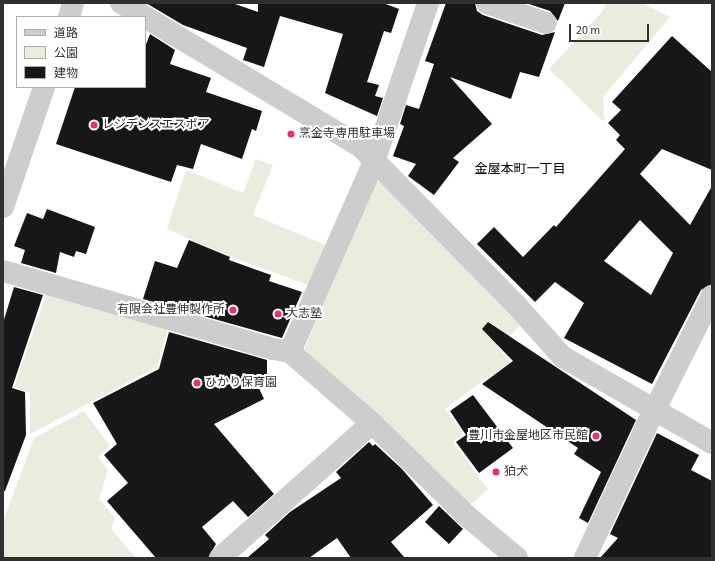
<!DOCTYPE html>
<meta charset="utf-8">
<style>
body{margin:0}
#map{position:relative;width:715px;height:561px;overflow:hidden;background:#fff;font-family:"Source Sans 3","Noto Sans JP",sans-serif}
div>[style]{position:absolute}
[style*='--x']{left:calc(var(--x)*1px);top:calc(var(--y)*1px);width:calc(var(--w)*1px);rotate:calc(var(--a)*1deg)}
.green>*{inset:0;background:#eaedde}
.building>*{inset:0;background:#171717}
.minor>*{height:22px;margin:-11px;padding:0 11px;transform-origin:11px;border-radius:11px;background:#cdcdcd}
.dots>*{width:11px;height:11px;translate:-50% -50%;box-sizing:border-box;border:2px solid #fff;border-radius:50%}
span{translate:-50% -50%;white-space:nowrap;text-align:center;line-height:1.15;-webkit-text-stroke:4px #fff;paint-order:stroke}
.poi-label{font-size:12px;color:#303030}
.left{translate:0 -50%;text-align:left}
.right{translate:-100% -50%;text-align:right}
.neighbourhood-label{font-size:13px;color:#000}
.frame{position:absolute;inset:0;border:4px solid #303030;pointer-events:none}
.legend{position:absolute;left:16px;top:16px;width:130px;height:72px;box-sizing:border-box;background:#fff;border:1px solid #acacac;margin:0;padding:5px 7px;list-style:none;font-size:12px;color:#303030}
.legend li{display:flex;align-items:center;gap:8px;height:20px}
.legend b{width:20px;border:1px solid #acacac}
.scale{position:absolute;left:569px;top:24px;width:80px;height:18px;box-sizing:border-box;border:2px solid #303030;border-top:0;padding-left:5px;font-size:12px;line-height:14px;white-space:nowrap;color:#303030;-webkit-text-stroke:3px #fff;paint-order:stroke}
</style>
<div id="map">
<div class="green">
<div style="clip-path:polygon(606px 3px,642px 3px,670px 17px,603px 97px,604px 122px,549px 69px,602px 12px)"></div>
<div style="clip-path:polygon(256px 159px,273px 165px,253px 215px,331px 247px,314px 287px,234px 258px,167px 229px,186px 170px,243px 193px)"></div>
<div style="clip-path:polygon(372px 182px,385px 182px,520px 326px,497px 348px,528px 380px,510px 397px,492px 374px,445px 409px,463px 434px,453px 442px,488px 489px,468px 507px,306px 358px,305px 348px)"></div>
<div style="clip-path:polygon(47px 291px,169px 326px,157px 367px,30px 434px,30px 393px,14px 387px)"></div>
<div style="clip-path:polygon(84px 411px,110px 446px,98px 457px,108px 470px,99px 499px,115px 518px,111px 529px,136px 558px,3px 558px,3px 522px,34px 438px)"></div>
</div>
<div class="building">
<div style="clip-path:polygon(146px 3px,232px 3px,258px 12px,258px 3px,383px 3px,399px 9px,391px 33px,384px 31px,367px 82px,379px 85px,375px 96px,383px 98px,377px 116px,325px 93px,343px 34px,280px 16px,264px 67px,243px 60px,247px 48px,183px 25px)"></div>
<div style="clip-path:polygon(446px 3px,475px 3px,477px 11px,483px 15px,542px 35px,555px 32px,539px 77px,520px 72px,511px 99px,450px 77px,492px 124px,453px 158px,459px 162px,434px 195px,408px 176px,416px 164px,393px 156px,404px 126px,400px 124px,406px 105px,419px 109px,434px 64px,425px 61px)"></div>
<div style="clip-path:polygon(526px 3px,565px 3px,558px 21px,550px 11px)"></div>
<div style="clip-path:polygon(150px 34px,175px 50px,170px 64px,211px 78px,206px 92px,262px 111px,256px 131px,252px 129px,242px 159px,201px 144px,193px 169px,177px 165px,171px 182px,56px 144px,75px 87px,145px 87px,145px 47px)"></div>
<div style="clip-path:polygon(evenodd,672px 36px,712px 72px,712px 170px,662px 149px,640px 174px,690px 225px,712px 186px,712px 284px,701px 290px,652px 384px,564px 338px,584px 303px,555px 282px,535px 302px,477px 244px,494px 227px,523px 257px,554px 225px,556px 227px,625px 149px,616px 140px,620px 135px,608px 123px,621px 110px,612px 102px,672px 36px,640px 220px,673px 253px,651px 295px,604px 261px,640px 220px)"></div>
<div style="clip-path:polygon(47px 209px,95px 227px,86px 254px,76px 251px,74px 257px,60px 252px,56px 273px,21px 263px,25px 250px,14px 246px,27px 213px,43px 219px)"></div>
<div style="clip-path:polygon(189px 240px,230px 257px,229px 260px,271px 275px,269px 281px,302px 292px,282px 338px,143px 299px,155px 261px,177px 268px)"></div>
<div style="clip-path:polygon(14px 287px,43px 295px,12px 388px,25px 392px,26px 435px,5px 491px,3px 491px,3px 323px)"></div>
<div style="clip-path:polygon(488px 322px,636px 420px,588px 523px,579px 518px,601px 472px,574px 454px,578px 448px,482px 384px,513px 361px,482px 329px)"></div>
<div style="clip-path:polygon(169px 332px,267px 360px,267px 382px,257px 384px,264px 399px,214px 424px,274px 494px,248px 517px,233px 501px,202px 527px,216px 544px,208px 558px,156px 558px,107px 501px,128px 483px,104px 455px,117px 444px,93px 403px,159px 369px)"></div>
<div style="clip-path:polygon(473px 395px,513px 448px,479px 473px,456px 442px,466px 435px,450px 411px)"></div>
<div style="clip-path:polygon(657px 433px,699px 455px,691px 470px,712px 481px,712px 558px,600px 558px,618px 538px,610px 534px)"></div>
<div style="clip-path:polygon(369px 442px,373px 446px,375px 444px,402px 469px,433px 505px,391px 542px,405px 558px,351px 558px,337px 538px,309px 558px,247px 558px,269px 539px,265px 535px,290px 512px,341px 478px,336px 472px)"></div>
<div style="clip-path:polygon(439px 506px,463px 529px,449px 544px,425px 522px)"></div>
</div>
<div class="minor">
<div style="--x:121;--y:3;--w:28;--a:30"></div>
<div style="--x:487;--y:3;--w:62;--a:18.7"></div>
<div style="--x:69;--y:17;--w:15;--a:-74"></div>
<div style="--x:145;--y:17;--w:251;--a:31"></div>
<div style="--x:360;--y:146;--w:224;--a:45.5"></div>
<div style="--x:517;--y:306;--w:69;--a:48"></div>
<div style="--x:563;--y:357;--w:172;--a:30"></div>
<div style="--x:3;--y:207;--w:127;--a:-71.1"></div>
<div style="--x:3;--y:271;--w:281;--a:16.1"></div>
<div style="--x:273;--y:349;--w:17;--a:10"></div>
<div style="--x:290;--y:352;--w:108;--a:40.9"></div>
<div style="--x:372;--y:423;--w:133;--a:44.4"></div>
<div style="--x:467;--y:516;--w:65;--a:40"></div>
<div style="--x:290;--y:352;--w:211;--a:-66.2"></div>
<div style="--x:375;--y:159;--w:165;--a:-71.2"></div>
<div style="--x:220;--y:558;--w:203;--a:-41.6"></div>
<div style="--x:585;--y:558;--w:145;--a:-65"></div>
<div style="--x:646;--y:427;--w:147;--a:-63.3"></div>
</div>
<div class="dots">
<div style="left:94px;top:125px;background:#e93164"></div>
<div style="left:291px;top:134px;background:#e93164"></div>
<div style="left:233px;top:310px;background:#e93164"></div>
<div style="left:278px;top:314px;background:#e93164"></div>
<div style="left:197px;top:383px;background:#e93164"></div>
<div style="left:596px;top:436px;background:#e93164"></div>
<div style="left:496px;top:472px;background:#e93164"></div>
</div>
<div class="poi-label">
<span class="left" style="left:102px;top:125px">レジデンスエスポア</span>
<span class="left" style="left:299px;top:134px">烹金寺専用駐車場</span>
<span class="right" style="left:225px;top:310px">有限会社豊伸製作所</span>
<span class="left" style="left:286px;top:314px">大志塾</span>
<span class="left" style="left:205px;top:383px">ひかり保育園</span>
<span class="right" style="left:588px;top:436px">豊川市金屋地区市民館</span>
<span class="left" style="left:504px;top:472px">狛犬</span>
</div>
<div class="neighbourhood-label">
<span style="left:520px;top:169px">金屋本町一丁目</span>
</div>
<div class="frame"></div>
<ul class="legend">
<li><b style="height:5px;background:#cdcdcd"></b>道路</li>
<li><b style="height:11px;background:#eaedde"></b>公園</li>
<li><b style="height:11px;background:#171717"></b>建物</li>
</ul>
<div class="scale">20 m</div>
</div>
